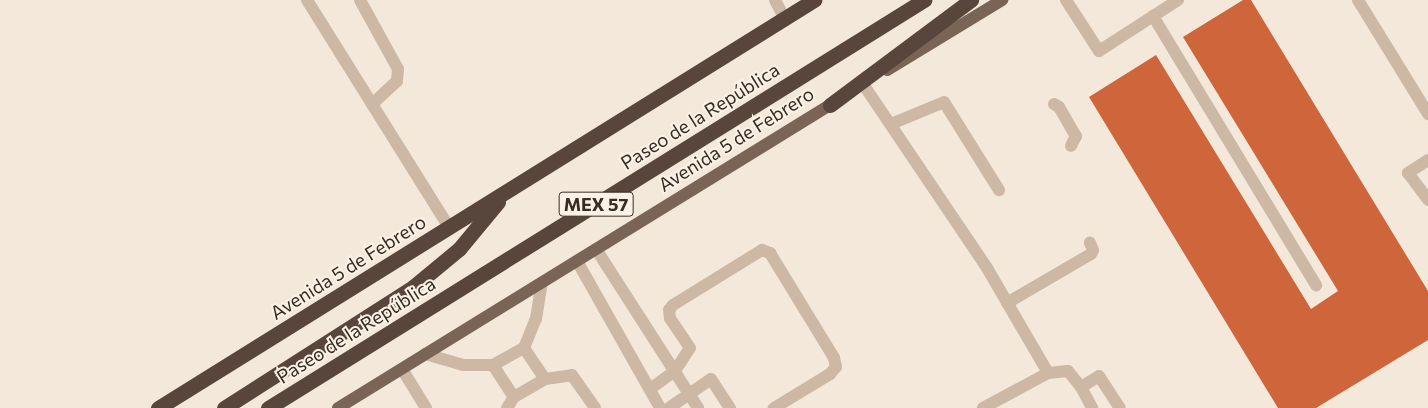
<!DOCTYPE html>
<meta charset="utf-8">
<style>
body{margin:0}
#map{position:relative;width:1428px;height:408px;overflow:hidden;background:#f3e8d9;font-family:Commissioner,sans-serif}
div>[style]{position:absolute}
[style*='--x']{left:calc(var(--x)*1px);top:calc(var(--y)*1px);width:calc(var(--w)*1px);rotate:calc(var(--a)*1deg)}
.building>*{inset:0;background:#cf653b}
.minor>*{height:12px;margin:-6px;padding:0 6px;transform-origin:6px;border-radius:6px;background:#ccb8a4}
.major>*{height:12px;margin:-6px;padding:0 6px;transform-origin:6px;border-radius:6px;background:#7a6456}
.highway>*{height:15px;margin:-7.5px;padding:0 7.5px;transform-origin:7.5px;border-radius:7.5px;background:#58463d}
span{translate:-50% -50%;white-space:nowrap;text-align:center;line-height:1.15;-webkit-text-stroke:4px #fbf2e5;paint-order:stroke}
.shield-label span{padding:1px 4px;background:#fbf2e5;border:1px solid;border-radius:4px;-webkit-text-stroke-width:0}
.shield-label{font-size:18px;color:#372c26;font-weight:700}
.street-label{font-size:19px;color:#372c26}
</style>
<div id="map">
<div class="building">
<div style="clip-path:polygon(1243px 0,1251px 0,1428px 291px,1428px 340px,1316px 408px,1278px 408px,1089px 97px,1156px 55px,1311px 309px,1338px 291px,1183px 37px)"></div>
</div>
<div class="minor">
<div style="--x:307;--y:0;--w:268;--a:58"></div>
<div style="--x:360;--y:0;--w:79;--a:61.2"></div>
<div style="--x:398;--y:69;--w:12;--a:95"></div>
<div style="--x:397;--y:81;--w:34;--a:137"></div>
<div style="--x:775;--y:0;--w:20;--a:63"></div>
<div style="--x:1066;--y:0;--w:61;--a:57.1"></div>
<div style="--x:1099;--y:51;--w:94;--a:-32.8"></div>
<div style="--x:1358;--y:0;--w:134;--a:58.4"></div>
<div style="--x:1153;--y:16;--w:315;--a:58.8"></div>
<div style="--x:863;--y:84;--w:222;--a:56"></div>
<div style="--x:987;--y:268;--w:121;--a:59.8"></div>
<div style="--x:1048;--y:373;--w:74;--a:151.7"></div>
<div style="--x:1054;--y:104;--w:6;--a:31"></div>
<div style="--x:1059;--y:107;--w:34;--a:60"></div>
<div style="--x:1076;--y:136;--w:11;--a:117"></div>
<div style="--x:891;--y:124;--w:57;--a:-22.5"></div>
<div style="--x:944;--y:102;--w:104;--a:58"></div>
<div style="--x:1428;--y:160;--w:24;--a:147"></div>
<div style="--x:1408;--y:173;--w:34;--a:53"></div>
<div style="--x:596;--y:249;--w:189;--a:57.3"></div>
<div style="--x:577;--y:261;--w:169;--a:60.5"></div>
<div style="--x:1007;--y:303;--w:97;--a:-30.3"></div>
<div style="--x:1091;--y:254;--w:4;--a:-63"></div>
<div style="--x:1093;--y:250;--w:8;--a:-113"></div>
<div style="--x:524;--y:348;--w:37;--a:56"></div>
<div style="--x:545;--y:379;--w:27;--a:-8"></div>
<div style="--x:572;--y:375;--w:40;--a:55.1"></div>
<div style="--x:425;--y:354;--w:40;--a:16"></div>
<div style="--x:463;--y:365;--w:30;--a:0"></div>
<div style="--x:493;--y:365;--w:35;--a:-29"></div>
<div style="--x:524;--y:348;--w:31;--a:-68"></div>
<div style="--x:536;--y:319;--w:37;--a:-81"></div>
<div style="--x:493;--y:365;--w:38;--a:57"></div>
<div style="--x:514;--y:397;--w:13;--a:122"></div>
<div style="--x:402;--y:369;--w:46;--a:58.4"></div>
<div style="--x:1048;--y:373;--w:20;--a:-6"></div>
<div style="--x:1068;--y:371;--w:21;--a:51"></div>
<div style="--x:1081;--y:387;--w:24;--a:62"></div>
<div style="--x:1081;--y:387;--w:21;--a:-31"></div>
<div style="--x:1099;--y:376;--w:38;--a:57"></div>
<div style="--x:650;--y:389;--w:31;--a:-36"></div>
<div style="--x:675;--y:371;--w:27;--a:-57"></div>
<div style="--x:690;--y:348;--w:36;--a:-124"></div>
<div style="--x:670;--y:318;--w:8;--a:-97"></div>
<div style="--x:669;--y:310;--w:6;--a:-51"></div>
<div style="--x:673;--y:305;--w:105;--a:-31.7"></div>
<div style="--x:762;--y:250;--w:9;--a:21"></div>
<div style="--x:770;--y:253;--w:123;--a:58.6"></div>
<div style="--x:834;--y:358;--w:9;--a:77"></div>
<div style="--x:836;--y:367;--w:9;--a:131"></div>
<div style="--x:830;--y:374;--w:66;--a:148.7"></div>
<div style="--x:514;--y:397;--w:36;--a:-30"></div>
<div style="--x:669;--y:408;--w:51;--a:-34.6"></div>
<div style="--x:711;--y:379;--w:35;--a:57"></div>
</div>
<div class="major">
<div style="--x:887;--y:70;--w:135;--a:-31.3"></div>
<div style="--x:338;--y:408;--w:587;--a:-31.63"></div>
</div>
<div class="highway">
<div style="--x:830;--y:105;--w:176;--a:-36.7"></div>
<div style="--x:158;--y:408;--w:773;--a:-31.88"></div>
<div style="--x:224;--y:408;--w:224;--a:-32.6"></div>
<div style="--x:413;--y:287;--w:60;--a:-39.6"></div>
<div style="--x:459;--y:249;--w:61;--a:-50.3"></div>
<div style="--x:268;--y:408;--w:773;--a:-31.88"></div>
</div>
<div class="shield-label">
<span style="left:596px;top:204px">MEX 57</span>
</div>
<div class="street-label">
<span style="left:700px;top:116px;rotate:-32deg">Paseo de la República</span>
<span style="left:736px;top:139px;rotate:-32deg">Avenida 5 de Febrero</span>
<span style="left:348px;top:267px;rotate:-32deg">Avenida 5 de Febrero</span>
<span style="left:356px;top:330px;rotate:-32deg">Paseo de la República</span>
</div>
</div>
